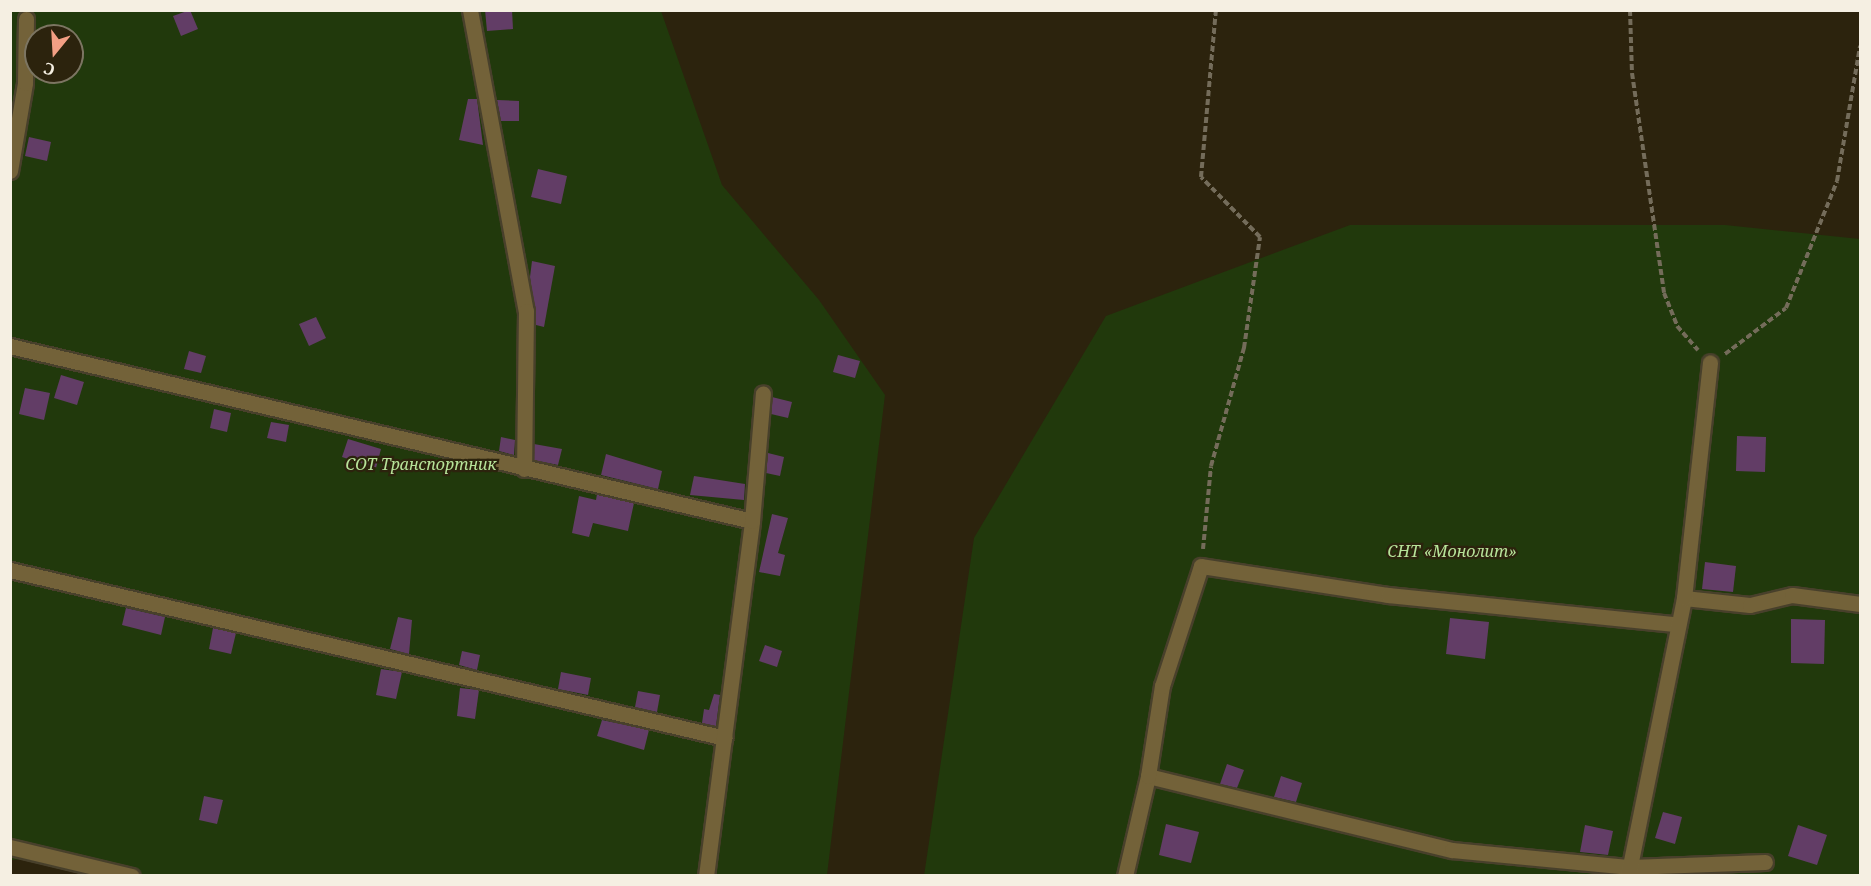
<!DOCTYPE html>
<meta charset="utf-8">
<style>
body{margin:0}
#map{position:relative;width:1871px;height:886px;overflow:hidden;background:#2c230d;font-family:"Noto Serif",serif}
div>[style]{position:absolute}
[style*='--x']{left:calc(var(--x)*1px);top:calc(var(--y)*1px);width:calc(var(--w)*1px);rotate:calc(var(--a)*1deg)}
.green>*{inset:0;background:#21390c}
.building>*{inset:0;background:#623d66}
.path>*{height:4px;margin-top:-2px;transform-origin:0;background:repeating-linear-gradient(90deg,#746c5a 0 6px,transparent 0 9px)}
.roads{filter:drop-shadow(2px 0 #48402b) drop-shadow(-2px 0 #48402b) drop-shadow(0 2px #48402b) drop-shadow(0 -2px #48402b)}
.minor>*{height:15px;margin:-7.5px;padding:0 7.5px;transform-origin:7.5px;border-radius:7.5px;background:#736239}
span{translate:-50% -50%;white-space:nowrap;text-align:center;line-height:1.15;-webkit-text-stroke:4.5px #2c230d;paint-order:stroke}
.park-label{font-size:16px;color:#b7e399;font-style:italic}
.frame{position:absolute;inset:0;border:12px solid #f5efe2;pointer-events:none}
.north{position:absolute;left:24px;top:24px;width:60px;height:60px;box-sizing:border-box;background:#2c230d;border:2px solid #7c7562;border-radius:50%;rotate:198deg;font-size:16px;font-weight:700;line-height:24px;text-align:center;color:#f5efe2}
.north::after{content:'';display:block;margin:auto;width:21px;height:27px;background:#f39f84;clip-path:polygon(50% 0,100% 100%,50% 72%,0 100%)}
</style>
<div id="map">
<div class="green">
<div style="clip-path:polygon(evenodd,11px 11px,661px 11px,722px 185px,819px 300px,885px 395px,827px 875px,92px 876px,23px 859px,11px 860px,11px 11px,36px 36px,72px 36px,72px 72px,36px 72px,36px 36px)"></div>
<div style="clip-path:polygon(1350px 225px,1725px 225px,1860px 239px,1860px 875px,924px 876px,974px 538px,1106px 316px)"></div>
</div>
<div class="building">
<div style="clip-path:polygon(190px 10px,198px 29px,181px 36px,173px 16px)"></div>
<div style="clip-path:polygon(485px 10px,512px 10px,513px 29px,487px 31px)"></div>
<div style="clip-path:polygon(468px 99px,477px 99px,483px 145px,459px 140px)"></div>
<div style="clip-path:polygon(497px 100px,519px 101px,519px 121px,501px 121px)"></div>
<div style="clip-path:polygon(29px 137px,51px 142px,47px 161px,25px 156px)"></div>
<div style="clip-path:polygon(538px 169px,567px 176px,561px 204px,531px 197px)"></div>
<div style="clip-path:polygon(532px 261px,555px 266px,544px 327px,536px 325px,530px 277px)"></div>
<div style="clip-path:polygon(316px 317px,326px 338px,309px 346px,299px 324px)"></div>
<div style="clip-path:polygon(189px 351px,206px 356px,201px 373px,184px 369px)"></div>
<div style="clip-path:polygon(838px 355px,860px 361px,855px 378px,833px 372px)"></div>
<div style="clip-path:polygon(61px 375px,84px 382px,77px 405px,54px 398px)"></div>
<div style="clip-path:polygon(25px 388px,50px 393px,44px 420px,19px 414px)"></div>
<div style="clip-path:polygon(772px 397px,792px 402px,788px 418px,771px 414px)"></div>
<div style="clip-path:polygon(214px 409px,231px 413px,227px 432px,210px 428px)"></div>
<div style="clip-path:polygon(271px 422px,289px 425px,286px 442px,267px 438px)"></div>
<div style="clip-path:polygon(1737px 436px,1766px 437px,1765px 472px,1736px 471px)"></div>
<div style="clip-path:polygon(501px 437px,515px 440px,514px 455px,499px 451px)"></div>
<div style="clip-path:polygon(348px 439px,381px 449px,376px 468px,342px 457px)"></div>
<div style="clip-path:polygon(534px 444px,562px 449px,558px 465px,534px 460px)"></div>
<div style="clip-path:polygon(768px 453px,784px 457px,780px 476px,766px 473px)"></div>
<div style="clip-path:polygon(606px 454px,662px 471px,658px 489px,601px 475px)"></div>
<div style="clip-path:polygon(694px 476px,745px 484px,744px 500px,690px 495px)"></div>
<div style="clip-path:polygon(597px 494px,634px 503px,628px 531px,593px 523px,589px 537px,572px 533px,579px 496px,596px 500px)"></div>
<div style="clip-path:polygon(772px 514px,788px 518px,778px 553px,785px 555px,780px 576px,759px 572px)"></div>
<div style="clip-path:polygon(1705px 562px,1736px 566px,1733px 592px,1702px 589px)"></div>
<div style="clip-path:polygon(126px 608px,165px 617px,161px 635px,122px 625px)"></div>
<div style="clip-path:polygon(398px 617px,412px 620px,409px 654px,390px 649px)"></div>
<div style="clip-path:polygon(1450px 618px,1489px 622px,1485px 659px,1446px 654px)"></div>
<div style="clip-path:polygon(1791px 619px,1825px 620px,1824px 664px,1791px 663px)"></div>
<div style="clip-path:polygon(213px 628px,236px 633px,231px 654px,209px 649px)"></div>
<div style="clip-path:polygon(765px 645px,782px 651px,777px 667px,759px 661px)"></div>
<div style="clip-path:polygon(462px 651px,480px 655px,477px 670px,459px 665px)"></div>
<div style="clip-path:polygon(381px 669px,402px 672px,396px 699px,376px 695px)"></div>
<div style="clip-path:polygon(561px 672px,591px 678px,588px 695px,558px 689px)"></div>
<div style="clip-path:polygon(460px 688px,479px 690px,475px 719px,457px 716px)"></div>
<div style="clip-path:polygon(638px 691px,660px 695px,657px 712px,635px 707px)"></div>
<div style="clip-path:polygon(714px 694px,720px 695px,716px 726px,702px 723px,704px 709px,709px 710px)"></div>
<div style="clip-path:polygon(602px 720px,649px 730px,644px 750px,597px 736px)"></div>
<div style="clip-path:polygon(1227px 764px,1244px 770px,1237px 788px,1220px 784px)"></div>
<div style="clip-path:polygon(1281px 776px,1302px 783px,1296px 802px,1274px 797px)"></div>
<div style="clip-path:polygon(204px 796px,223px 800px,217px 824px,199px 820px)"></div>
<div style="clip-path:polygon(1663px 812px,1682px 817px,1675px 844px,1655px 838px)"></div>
<div style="clip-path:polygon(1166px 824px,1199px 832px,1191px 863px,1159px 855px)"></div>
<div style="clip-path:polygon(1585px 825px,1613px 831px,1608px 855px,1580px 852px)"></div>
<div style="clip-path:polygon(1798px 825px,1827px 835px,1817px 865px,1788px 856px)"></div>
</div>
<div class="path">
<div style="--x:1630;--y:10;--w:63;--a:88.2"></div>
<div style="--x:1632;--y:73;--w:222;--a:81.7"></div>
<div style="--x:1664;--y:293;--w:35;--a:68"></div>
<div style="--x:1677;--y:326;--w:32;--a:49"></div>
<div style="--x:1725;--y:354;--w:76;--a:-37"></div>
<div style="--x:1786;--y:308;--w:137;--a:-68.1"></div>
<div style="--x:1837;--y:181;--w:137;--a:-80.3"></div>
<div style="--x:1203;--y:549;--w:83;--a:-84.5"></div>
<div style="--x:1211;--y:466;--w:123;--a:-74.4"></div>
<div style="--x:1244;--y:348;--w:112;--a:-81.8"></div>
<div style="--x:1260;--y:237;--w:84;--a:-134.5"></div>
<div style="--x:1201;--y:177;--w:168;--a:-84.9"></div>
</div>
<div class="roads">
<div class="minor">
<div style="--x:470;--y:10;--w:306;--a:79.5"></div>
<div style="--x:526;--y:311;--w:158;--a:90.7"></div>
<div style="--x:10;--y:171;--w:89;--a:-80.3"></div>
<div style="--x:25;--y:83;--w:64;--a:-89.1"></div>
<div style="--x:10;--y:346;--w:762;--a:13.27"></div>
<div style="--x:10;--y:570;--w:734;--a:13.22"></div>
<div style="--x:1684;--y:598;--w:66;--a:6.1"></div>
<div style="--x:1750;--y:605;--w:43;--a:-13.4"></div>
<div style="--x:1792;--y:595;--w:69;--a:7.5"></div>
<div style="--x:1148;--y:776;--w:313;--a:13.7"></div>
<div style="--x:1452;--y:850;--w:179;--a:5.5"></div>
<div style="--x:1630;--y:867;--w:135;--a:-2.1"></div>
<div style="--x:10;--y:847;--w:125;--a:13.4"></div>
<div style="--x:706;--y:876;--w:358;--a:-82.6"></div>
<div style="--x:752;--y:521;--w:128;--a:-85.1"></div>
<div style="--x:1125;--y:876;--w:103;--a:-77"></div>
<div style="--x:1148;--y:776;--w:91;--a:-81.2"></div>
<div style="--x:1162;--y:686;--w:126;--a:-72"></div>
<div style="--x:1201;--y:566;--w:189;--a:8.8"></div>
<div style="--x:1388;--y:595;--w:288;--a:5.8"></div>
<div style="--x:1628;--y:876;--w:284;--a:-78.6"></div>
<div style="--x:1684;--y:598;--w:237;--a:-83.7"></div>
</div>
</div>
<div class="park-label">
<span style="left:421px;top:464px">СОТ Транспортник</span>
<span style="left:1452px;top:551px">СНТ «Монолит»</span>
</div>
<div class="frame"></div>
<div class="north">С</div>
</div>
